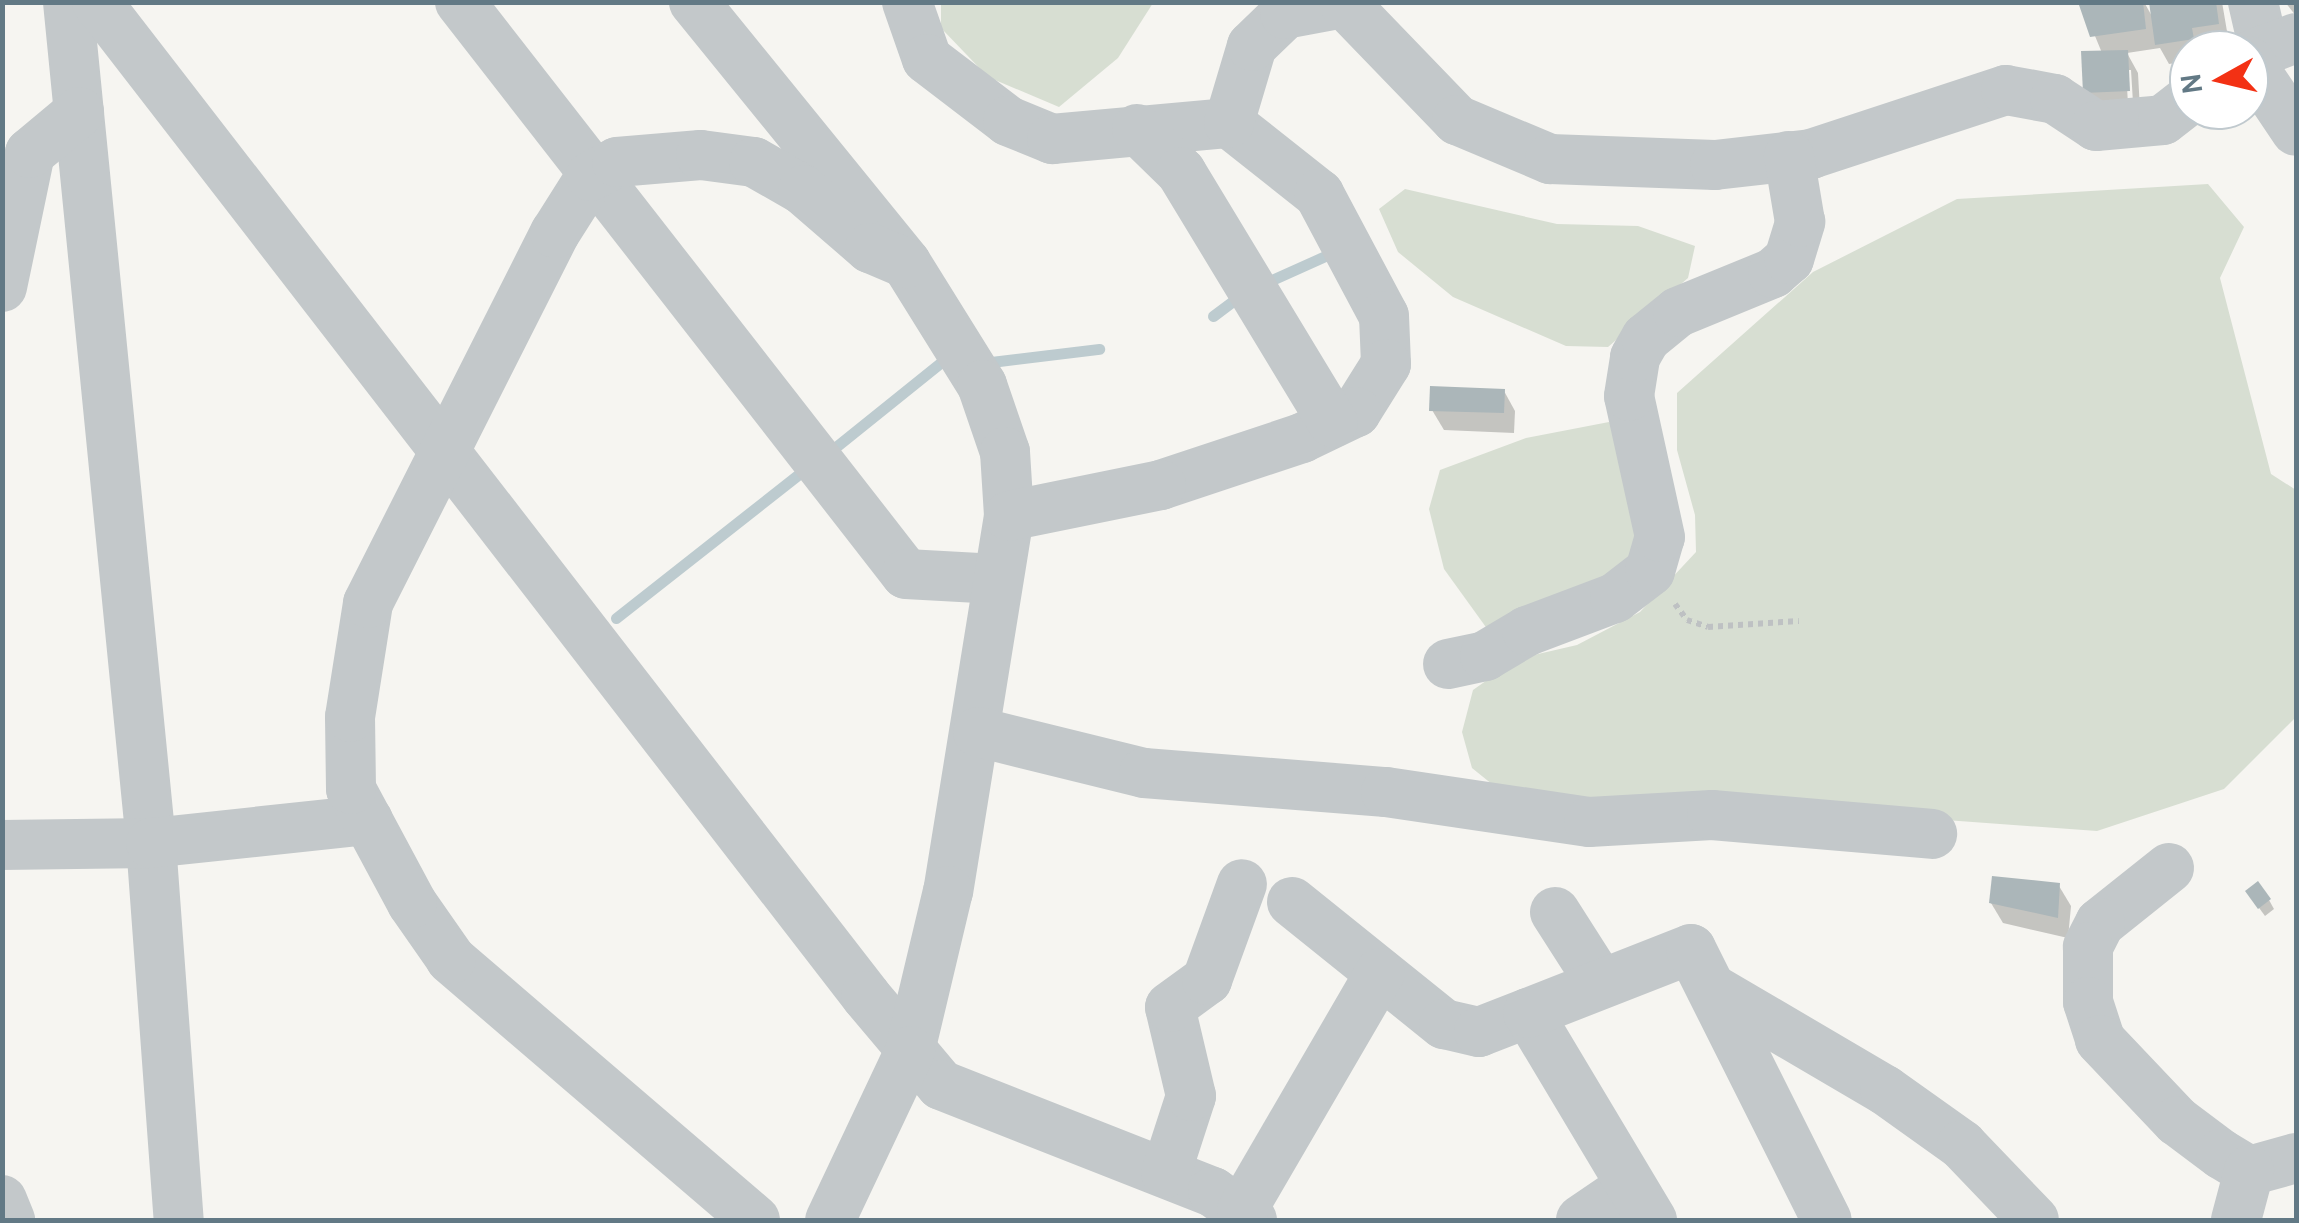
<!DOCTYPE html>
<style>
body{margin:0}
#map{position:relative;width:2299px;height:1223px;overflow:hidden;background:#f6f5f1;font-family:Cabin,sans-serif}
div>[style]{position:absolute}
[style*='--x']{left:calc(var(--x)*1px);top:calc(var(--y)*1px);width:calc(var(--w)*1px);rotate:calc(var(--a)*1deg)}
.green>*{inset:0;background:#d7ded2}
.shadow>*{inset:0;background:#0003}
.stream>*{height:11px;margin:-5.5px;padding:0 5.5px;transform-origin:5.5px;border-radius:5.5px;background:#bdcbcf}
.building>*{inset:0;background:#abb6b9}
.path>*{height:6px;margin-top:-3px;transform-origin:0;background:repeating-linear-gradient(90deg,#bec1c3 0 5px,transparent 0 10px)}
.minor>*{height:50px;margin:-25px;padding:0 25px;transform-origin:25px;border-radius:25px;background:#c3c8ca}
span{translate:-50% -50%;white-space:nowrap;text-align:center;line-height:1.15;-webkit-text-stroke:10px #fff;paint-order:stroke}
.frame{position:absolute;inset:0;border:5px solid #627985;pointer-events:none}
.north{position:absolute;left:2169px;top:30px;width:100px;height:100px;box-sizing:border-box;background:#fff;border:2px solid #c0c9ce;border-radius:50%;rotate:262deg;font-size:28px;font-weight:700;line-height:40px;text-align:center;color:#627985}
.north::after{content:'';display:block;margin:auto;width:35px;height:45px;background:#f33114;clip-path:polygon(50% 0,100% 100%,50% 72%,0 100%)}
</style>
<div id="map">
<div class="green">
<div style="clip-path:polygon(941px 3px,1153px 3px,1118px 58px,1059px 107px,988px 77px,941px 28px)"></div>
<div style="clip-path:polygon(2208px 184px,2244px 227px,2220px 278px,2271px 474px,2296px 490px,2296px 717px,2224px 789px,2097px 831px,1701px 802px,1588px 810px,1498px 789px,1472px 768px,1462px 732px,1473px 690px,1517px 659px,1577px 645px,1640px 612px,1696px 552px,1695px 515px,1677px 450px,1677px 393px,1813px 272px,1957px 199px)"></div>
<div style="clip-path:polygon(1405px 189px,1557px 224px,1638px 226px,1695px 246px,1688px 278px,1608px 347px,1566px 346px,1453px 297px,1398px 252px,1379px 209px)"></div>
<div style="clip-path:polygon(1609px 422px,1626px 439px,1639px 543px,1622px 572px,1488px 630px,1444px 569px,1429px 509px,1440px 470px,1526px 438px)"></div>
</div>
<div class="shadow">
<div style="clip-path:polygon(evenodd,2081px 2px,2144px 2px,2153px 18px,2151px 2px,2222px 2px,2229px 43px,2189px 50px,2189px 61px,2169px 64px,2160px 48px,2127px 53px,2138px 73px,2140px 110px,2097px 112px,2086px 92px,2102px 53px,2081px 2px,2126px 70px,2131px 70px,2133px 103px,2128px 104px,2126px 70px)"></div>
<div style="clip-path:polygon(2285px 2px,2296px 2px,2296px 16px)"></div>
<div style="clip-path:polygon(1504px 391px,1515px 411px,1514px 433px,1444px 430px,1432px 410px)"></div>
<div style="clip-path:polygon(2059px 886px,2071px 906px,2068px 938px,2003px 923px,1991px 903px)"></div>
<div style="clip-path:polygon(2269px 900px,2274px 909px,2265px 916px,2254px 901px)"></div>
</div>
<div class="stream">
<div style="--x:1263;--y:284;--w:76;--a:-24.2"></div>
<div style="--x:1213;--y:316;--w:34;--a:-37"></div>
<div style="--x:991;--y:362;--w:109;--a:-6.9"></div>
<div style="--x:827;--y:454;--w:156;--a:-38.8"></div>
<div style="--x:616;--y:618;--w:244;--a:-38.2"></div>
</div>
<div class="building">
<div style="clip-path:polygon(2078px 2px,2143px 2px,2146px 29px,2090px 37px)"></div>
<div style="clip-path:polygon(2149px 2px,2216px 2px,2219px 24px,2192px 28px,2194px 39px,2155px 45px)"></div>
<div style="clip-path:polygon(2128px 50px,2130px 91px,2083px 93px,2081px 51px)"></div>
<div style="clip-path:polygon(1430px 386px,1505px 389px,1504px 413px,1429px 411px)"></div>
<div style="clip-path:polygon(1992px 876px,2060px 883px,2058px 918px,1989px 903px)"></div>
<div style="clip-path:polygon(2258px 881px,2271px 899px,2258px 909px,2245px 891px)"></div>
</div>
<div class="path">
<div style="--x:1675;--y:604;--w:20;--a:53"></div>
<div style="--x:1687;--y:620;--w:22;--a:18"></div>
<div style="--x:1708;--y:627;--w:91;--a:-3.8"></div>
</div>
<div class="minor">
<div style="--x:68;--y:2;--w:845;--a:84.36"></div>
<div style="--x:151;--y:843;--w:378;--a:85.8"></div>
<div style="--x:97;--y:2;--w:1257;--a:52.27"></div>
<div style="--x:866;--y:996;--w:116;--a:49.9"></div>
<div style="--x:941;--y:1085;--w:292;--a:21.5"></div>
<div style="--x:1213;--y:1192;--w:48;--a:35.7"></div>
<div style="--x:460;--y:2;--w:725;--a:52.06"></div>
<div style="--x:906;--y:574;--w:91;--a:3.1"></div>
<div style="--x:694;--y:2;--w:336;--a:50.9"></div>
<div style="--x:906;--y:263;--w:144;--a:58.1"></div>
<div style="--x:982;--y:385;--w:71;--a:71.1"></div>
<div style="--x:1005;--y:452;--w:64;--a:86.4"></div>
<div style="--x:1009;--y:516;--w:380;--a:99.2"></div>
<div style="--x:948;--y:891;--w:164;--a:103.4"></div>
<div style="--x:910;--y:1051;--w:187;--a:115.3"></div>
<div style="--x:907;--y:2;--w:60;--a:70.7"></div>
<div style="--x:927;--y:59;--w:102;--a:37.4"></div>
<div style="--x:1008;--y:121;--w:48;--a:22.2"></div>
<div style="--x:1052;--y:139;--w:178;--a:-5.2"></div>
<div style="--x:1229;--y:123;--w:115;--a:38.3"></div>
<div style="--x:1319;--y:194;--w:138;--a:62"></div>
<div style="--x:1384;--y:316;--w:48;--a:87.6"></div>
<div style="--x:1386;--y:364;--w:57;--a:122"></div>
<div style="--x:1356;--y:412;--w:60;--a:154.3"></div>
<div style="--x:1302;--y:438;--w:149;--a:161.6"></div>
<div style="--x:1161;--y:485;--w:155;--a:168.5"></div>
<div style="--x:2253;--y:2;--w:49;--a:77.1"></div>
<div style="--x:2249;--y:56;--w:50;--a:-21"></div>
<div style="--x:2249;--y:61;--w:84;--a:56.1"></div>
<div style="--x:1229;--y:123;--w:80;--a:-73.4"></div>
<div style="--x:1252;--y:46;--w:46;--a:-44.1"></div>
<div style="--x:1285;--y:14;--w:60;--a:-10.6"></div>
<div style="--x:1344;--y:3;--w:163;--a:46"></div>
<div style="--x:1457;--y:120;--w:101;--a:22.8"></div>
<div style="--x:1550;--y:159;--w:165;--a:2.1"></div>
<div style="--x:1715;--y:165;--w:97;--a:-6.5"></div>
<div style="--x:1811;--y:154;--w:205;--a:-18.2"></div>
<div style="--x:2006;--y:90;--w:50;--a:10.4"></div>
<div style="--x:2055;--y:99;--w:49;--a:33.4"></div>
<div style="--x:2096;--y:126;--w:67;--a:-5.1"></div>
<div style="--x:2163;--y:120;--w:33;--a:-38"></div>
<div style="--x:1137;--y:129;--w:62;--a:44.3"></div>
<div style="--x:1181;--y:172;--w:293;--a:58.8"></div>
<div style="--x:2;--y:287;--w:137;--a:-78.2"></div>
<div style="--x:30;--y:153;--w:64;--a:-39.9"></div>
<div style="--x:1448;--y:664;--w:38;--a:-12"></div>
<div style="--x:1485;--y:656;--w:49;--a:-30.8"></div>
<div style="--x:1527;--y:631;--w:94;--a:-20.6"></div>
<div style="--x:1615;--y:598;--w:44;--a:-37.6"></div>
<div style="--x:1650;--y:571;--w:35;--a:-74"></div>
<div style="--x:1660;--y:537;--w:144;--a:-102.4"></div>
<div style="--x:1629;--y:396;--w:39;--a:-81"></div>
<div style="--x:1635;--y:357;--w:22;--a:-60"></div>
<div style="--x:1646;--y:338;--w:41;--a:-39.1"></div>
<div style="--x:1678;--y:312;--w:103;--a:-22.3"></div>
<div style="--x:1773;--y:273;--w:21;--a:-41"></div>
<div style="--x:1789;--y:259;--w:39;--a:-73"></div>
<div style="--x:1800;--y:222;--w:67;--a:-99.5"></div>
<div style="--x:978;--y:732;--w:171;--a:13.9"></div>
<div style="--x:1144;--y:773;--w:243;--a:4.5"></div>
<div style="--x:1386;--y:792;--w:205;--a:8.4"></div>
<div style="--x:1589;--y:822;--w:123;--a:-3.3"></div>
<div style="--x:1712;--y:815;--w:221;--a:4.9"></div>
<div style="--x:2;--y:845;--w:149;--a:-0.8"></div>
<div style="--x:151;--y:843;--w:218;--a:-6.1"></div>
<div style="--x:2169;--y:868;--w:88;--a:141.4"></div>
<div style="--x:2100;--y:923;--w:27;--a:117"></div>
<div style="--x:2088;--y:947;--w:55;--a:90"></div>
<div style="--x:2088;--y:1002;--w:40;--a:72"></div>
<div style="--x:2100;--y:1040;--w:112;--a:46.5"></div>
<div style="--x:2177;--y:1121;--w:55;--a:36.9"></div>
<div style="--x:2221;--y:1154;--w:33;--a:31"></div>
<div style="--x:2249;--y:1171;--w:49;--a:-15.5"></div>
<div style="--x:1292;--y:902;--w:195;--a:38.8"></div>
<div style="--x:1444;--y:1024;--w:36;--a:13"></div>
<div style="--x:1479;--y:1032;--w:53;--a:-21.2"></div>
<div style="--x:1555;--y:912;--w:85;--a:57.4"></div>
<div style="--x:1711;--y:988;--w:202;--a:30.4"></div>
<div style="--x:1885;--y:1090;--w:95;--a:35.5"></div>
<div style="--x:1962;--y:1145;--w:104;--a:46.2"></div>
<div style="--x:1166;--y:1173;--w:81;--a:-72"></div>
<div style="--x:1191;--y:1096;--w:91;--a:-103.3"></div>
<div style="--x:1170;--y:1007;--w:46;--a:-36.1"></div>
<div style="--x:1207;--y:980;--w:102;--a:-70"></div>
<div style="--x:2;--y:1200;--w:22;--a:68"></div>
<div style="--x:1242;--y:1210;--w:274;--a:-59.8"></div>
<div style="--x:755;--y:1220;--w:401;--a:-139.4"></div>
<div style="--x:451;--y:959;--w:68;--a:-124.9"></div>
<div style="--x:412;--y:903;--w:129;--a:-118.2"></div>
<div style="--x:351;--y:789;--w:72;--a:-90.8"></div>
<div style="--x:350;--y:717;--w:115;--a:-81"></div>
<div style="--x:368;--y:603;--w:415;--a:-63.2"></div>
<div style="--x:555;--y:233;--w:67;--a:-57.7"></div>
<div style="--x:591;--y:176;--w:30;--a:-28"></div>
<div style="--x:617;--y:162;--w:84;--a:-4.8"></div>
<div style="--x:701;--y:155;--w:53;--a:7.5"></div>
<div style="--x:754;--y:162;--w:56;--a:29.7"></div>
<div style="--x:803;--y:190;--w:89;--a:40.9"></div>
<div style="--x:870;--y:248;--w:39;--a:23"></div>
<div style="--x:1581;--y:1220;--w:60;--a:-34.2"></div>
<div style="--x:1652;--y:1220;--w:241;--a:-120.9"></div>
<div style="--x:1528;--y:1013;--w:175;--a:-21.4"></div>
<div style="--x:1691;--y:949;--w:303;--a:63.4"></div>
<div style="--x:2236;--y:1220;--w:51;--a:-75.1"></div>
</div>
<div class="frame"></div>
<div class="north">N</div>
</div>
